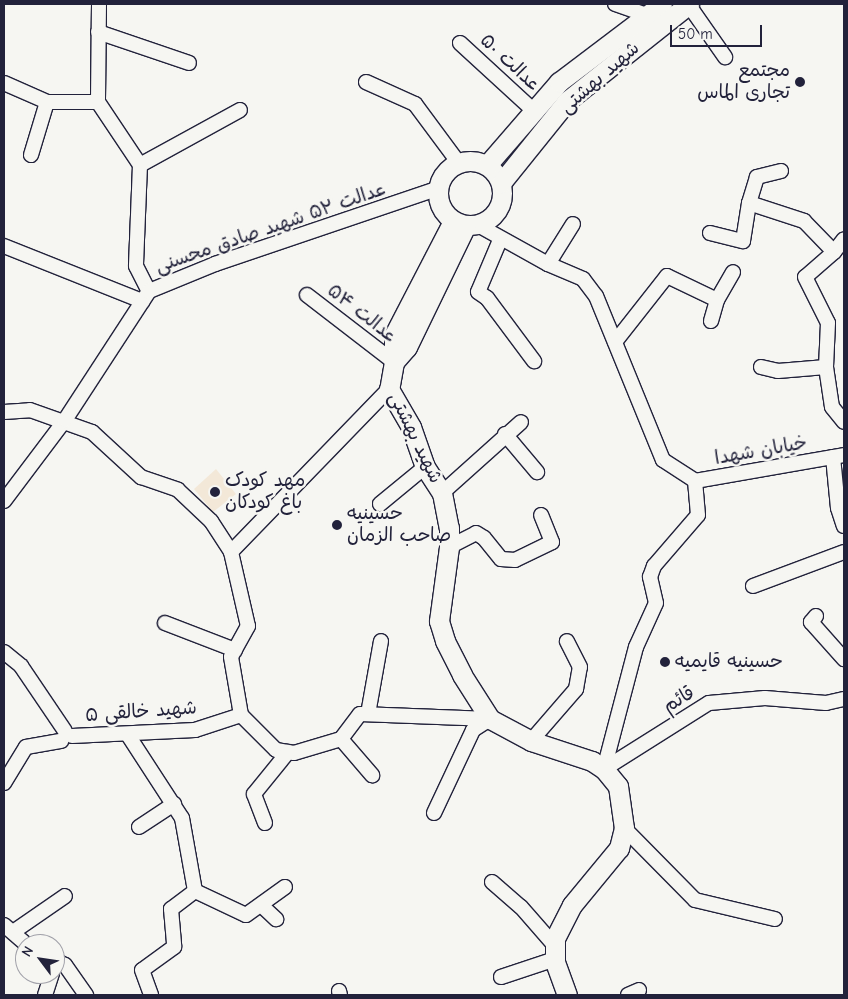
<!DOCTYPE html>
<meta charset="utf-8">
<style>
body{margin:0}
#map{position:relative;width:848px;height:999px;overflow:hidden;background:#f6f6f2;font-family:"Comic Neue","Playpen Sans Arabic",sans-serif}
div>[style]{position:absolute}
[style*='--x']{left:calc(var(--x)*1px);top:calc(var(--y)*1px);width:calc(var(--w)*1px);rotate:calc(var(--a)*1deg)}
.built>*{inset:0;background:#f3e8d8}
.roads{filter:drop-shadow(1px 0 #22223b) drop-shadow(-1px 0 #22223b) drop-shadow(0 1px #22223b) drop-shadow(0 -1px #22223b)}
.street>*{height:14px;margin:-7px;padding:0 7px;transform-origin:7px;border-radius:7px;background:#f6f6f2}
.secondary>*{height:19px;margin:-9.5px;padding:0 9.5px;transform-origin:9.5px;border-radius:9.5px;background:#f6f6f2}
.secondary>.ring{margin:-9.5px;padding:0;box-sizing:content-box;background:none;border:19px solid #f6f6f2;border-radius:50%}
.dots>*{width:14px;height:14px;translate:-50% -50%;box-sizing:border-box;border:2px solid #f6f6f2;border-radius:50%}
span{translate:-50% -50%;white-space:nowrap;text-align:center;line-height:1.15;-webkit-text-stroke:5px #f6f6f2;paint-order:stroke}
.street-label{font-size:19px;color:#22223b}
.poi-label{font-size:19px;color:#22223b}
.right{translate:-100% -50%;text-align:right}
.left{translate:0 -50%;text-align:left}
.frame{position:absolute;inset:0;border:5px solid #22223b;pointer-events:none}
.north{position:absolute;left:15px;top:934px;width:50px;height:50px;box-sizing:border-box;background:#f6f6f2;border:1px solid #a1a1a9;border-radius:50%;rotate:301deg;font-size:14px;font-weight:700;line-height:20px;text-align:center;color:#22223b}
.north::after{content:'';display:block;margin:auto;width:18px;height:22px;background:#22223b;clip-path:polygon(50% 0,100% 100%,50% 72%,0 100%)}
.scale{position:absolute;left:670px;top:25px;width:92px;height:22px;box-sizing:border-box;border:2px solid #22223b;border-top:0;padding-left:6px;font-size:15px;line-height:18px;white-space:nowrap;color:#22223b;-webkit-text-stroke:4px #f6f6f2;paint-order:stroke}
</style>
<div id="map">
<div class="built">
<div style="clip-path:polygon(216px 469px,236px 494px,213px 512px,194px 489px)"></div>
</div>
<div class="roads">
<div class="street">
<div style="--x:99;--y:4;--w:98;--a:90.6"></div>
<div style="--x:98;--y:102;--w:76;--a:56.3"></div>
<div style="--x:140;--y:165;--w:101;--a:92.3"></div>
<div style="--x:136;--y:266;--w:28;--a:63"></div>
<div style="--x:615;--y:4;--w:34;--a:19"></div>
<div style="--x:688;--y:4;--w:65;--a:55.1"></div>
<div style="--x:98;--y:32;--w:96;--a:18.8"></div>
<div style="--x:460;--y:43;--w:100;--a:42.6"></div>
<div style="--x:366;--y:82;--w:54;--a:24.2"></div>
<div style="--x:415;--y:104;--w:72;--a:53.4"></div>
<div style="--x:4;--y:83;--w:47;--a:23.8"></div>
<div style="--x:47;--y:102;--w:51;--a:0"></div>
<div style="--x:31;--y:155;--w:55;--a:-73.2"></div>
<div style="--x:140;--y:165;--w:114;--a:-28.8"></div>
<div style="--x:781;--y:171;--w:25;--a:166"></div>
<div style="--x:757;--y:177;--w:27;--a:107"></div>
<div style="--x:749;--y:203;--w:58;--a:18.1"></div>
<div style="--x:804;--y:221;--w:43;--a:45.9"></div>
<div style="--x:834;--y:252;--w:38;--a:139"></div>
<div style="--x:805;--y:277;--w:51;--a:63.4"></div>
<div style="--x:828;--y:323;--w:44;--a:92.6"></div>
<div style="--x:826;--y:367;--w:40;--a:81.5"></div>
<div style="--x:832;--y:407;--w:19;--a:51"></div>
<div style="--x:476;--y:224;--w:82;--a:29.1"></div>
<div style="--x:548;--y:264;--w:38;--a:23"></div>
<div style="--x:583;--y:279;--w:21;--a:53"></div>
<div style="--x:596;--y:296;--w:177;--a:67.8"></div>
<div style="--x:663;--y:460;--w:38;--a:33"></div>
<div style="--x:710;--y:233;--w:34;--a:14"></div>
<div style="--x:743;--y:241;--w:38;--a:-81"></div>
<div style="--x:500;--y:240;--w:56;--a:112.9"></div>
<div style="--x:478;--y:292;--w:11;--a:34"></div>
<div style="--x:487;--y:298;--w:79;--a:53.3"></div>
<div style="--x:4;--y:246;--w:149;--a:21.7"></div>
<div style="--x:834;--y:252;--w:16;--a:-52"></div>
<div style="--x:548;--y:264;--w:47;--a:-58"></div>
<div style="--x:307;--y:295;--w:110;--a:37.6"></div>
<div style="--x:711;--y:321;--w:22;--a:-74"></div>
<div style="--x:615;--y:342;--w:84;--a:-51.8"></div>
<div style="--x:667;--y:276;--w:55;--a:25.6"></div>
<div style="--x:717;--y:300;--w:32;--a:-60"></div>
<div style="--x:761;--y:367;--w:17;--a:13"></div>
<div style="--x:778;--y:371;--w:48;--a:-4.8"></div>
<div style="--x:4;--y:412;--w:26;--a:-4"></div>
<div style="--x:30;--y:410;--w:66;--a:19.5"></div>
<div style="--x:92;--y:432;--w:67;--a:42.6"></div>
<div style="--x:141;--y:477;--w:39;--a:19"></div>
<div style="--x:178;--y:490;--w:45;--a:43.2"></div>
<div style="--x:211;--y:521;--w:37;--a:57"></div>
<div style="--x:231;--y:552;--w:76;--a:77.1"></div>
<div style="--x:248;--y:626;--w:35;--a:119"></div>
<div style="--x:231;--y:657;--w:59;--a:80.2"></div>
<div style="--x:241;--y:715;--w:49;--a:45"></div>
<div style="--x:276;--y:750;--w:18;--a:9"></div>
<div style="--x:294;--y:753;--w:49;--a:-16.6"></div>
<div style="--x:341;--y:739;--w:31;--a:-53"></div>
<div style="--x:360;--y:714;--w:130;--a:2.2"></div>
<div style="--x:505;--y:434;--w:50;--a:49.9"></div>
<div style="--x:833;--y:457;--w:51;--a:84.4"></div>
<div style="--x:838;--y:508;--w:19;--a:72"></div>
<div style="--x:695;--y:481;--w:151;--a:-9.9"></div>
<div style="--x:442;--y:493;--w:106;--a:-41.9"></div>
<div style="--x:4;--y:501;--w:101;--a:-53"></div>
<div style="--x:65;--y:420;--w:154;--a:-56.9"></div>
<div style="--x:149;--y:291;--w:71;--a:-22.2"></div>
<div style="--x:215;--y:264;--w:234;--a:-18.7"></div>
<div style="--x:380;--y:504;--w:58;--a:-39.4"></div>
<div style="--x:449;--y:547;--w:30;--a:-27"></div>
<div style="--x:476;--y:533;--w:9;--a:32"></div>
<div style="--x:484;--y:538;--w:27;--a:51"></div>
<div style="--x:501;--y:559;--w:14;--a:4"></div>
<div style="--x:515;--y:560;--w:41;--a:-25.9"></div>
<div style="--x:552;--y:542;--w:29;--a:-112"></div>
<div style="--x:231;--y:552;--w:227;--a:-45.9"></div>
<div style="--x:753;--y:586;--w:97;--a:-20.5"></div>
<div style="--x:816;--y:616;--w:8;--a:130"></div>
<div style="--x:811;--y:622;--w:50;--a:48.3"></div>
<div style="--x:165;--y:623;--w:75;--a:21.1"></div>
<div style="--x:4;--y:652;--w:22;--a:39"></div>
<div style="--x:21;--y:666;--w:78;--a:55.9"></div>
<div style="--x:368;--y:714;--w:74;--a:-79.9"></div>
<div style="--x:128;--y:735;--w:99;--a:57"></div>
<div style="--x:182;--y:818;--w:74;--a:79.9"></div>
<div style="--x:195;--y:891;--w:30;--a:143"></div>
<div style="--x:171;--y:909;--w:38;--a:85"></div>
<div style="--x:174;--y:947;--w:39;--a:144"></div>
<div style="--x:142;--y:970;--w:27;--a:70"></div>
<div style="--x:72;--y:736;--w:123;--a:-2.8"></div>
<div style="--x:195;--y:730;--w:48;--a:-18.1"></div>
<div style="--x:341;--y:739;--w:48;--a:49.3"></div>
<div style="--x:531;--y:741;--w:69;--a:-49.1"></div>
<div style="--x:576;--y:689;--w:22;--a:-80"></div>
<div style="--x:580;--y:667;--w:29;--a:-117"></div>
<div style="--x:604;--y:769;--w:126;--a:-75.3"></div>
<div style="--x:636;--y:647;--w:48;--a:-65.6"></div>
<div style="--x:656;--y:603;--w:27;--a:-103"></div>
<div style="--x:650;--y:577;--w:12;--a:-70"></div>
<div style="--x:654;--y:566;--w:67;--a:-49.2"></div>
<div style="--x:698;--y:515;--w:34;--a:-95"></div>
<div style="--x:604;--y:769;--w:124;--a:-32.2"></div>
<div style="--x:709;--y:703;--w:56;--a:-5.1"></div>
<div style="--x:765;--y:698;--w:61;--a:4.7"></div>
<div style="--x:826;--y:703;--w:18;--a:-13"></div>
<div style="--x:4;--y:783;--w:42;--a:-58.6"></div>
<div style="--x:26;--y:747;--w:36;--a:-10"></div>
<div style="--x:434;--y:813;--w:92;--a:-64.8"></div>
<div style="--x:473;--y:730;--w:20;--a:-33"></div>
<div style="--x:265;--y:823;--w:31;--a:-111"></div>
<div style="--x:254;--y:794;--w:54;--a:-51"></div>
<div style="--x:139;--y:827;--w:42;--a:-33.3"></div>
<div style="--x:624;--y:828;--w:101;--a:45.4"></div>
<div style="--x:695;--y:900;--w:82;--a:13.4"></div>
<div style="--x:492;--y:882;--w:38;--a:41"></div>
<div style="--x:521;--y:907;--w:52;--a:48.9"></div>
<div style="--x:195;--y:891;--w:56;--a:25.2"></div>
<div style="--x:246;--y:915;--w:48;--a:-35.7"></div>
<div style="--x:261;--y:905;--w:21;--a:43"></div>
<div style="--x:4;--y:925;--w:29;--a:41"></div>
<div style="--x:13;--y:932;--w:63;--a:-34.7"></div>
<div style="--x:55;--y:960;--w:11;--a:27"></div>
<div style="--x:65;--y:965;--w:37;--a:55"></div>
<div style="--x:501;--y:977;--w:57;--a:-18.4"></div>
<div style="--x:339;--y:991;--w:4;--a:76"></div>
<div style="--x:45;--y:995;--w:22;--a:-72"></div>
<div style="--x:628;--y:995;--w:12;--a:-24"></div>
</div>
<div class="secondary">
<div class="ring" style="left:438px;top:161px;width:45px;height:45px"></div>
<div style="--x:487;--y:165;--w:110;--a:-49.1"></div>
<div style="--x:559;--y:82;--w:129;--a:-37.1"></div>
<div style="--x:501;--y:183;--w:105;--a:-51.2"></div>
<div style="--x:567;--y:101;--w:156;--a:-38.5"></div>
<div style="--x:466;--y:225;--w:136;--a:115.8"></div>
<div style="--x:407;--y:347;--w:20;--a:131"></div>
<div style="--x:394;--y:362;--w:27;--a:100"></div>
<div style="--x:389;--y:389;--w:44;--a:59.9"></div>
<div style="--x:411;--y:427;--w:42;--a:70.7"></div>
<div style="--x:425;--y:467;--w:31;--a:57"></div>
<div style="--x:442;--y:493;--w:36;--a:79"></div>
<div style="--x:449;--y:528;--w:19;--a:90"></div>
<div style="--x:449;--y:547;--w:75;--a:97.7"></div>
<div style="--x:439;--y:621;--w:21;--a:73"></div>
<div style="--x:445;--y:641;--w:38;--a:63"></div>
<div style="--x:462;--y:675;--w:52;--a:57.5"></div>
<div style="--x:490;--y:719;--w:47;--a:28.2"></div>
<div style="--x:531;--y:741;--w:64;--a:18.2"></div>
<div style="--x:592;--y:761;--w:14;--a:34"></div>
<div style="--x:604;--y:769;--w:22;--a:51"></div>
<div style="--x:618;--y:786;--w:42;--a:81.9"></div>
<div style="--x:624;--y:828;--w:21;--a:104"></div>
<div style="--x:619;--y:848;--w:74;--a:129.5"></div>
<div style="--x:572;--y:905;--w:37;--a:117"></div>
<div style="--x:555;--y:938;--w:24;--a:90"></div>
<div style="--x:555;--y:962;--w:35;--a:70"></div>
<div style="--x:394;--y:362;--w:27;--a:-90"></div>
<div style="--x:394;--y:335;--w:128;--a:-62.6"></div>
</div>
</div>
<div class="dots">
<div style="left:800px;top:82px;background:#22223b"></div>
<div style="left:215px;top:492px;background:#22223b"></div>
<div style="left:337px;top:525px;background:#22223b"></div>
<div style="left:665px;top:662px;background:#22223b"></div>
</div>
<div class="street-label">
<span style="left:510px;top:63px;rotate:43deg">عدالت ۵۰</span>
<span style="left:600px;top:78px;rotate:-41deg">شهید بهشتی</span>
<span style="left:271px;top:228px;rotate:-19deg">عدالت ۵۲ شهید صادق محسنی</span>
<span style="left:362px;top:314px;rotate:38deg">عدالت ۵۴</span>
<span style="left:415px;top:438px;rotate:64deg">شهید بهشتی</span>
<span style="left:761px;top:451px;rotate:-10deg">خیابان شهدا</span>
<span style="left:679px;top:700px;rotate:-31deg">قائم</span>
<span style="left:141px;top:712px;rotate:-4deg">شهید خالقی ۵</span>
</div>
<div class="poi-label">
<span class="right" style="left:790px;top:82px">مجتمع<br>تجاری الماس</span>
<span class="left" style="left:225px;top:492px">مهد کودک<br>باغ کودکان</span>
<span class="left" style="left:347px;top:525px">حسینیه<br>صاحب الزمان</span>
<span class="left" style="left:675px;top:662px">حسینیه قایمیه</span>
</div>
<div class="frame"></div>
<div class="north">N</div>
<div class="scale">50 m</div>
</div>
